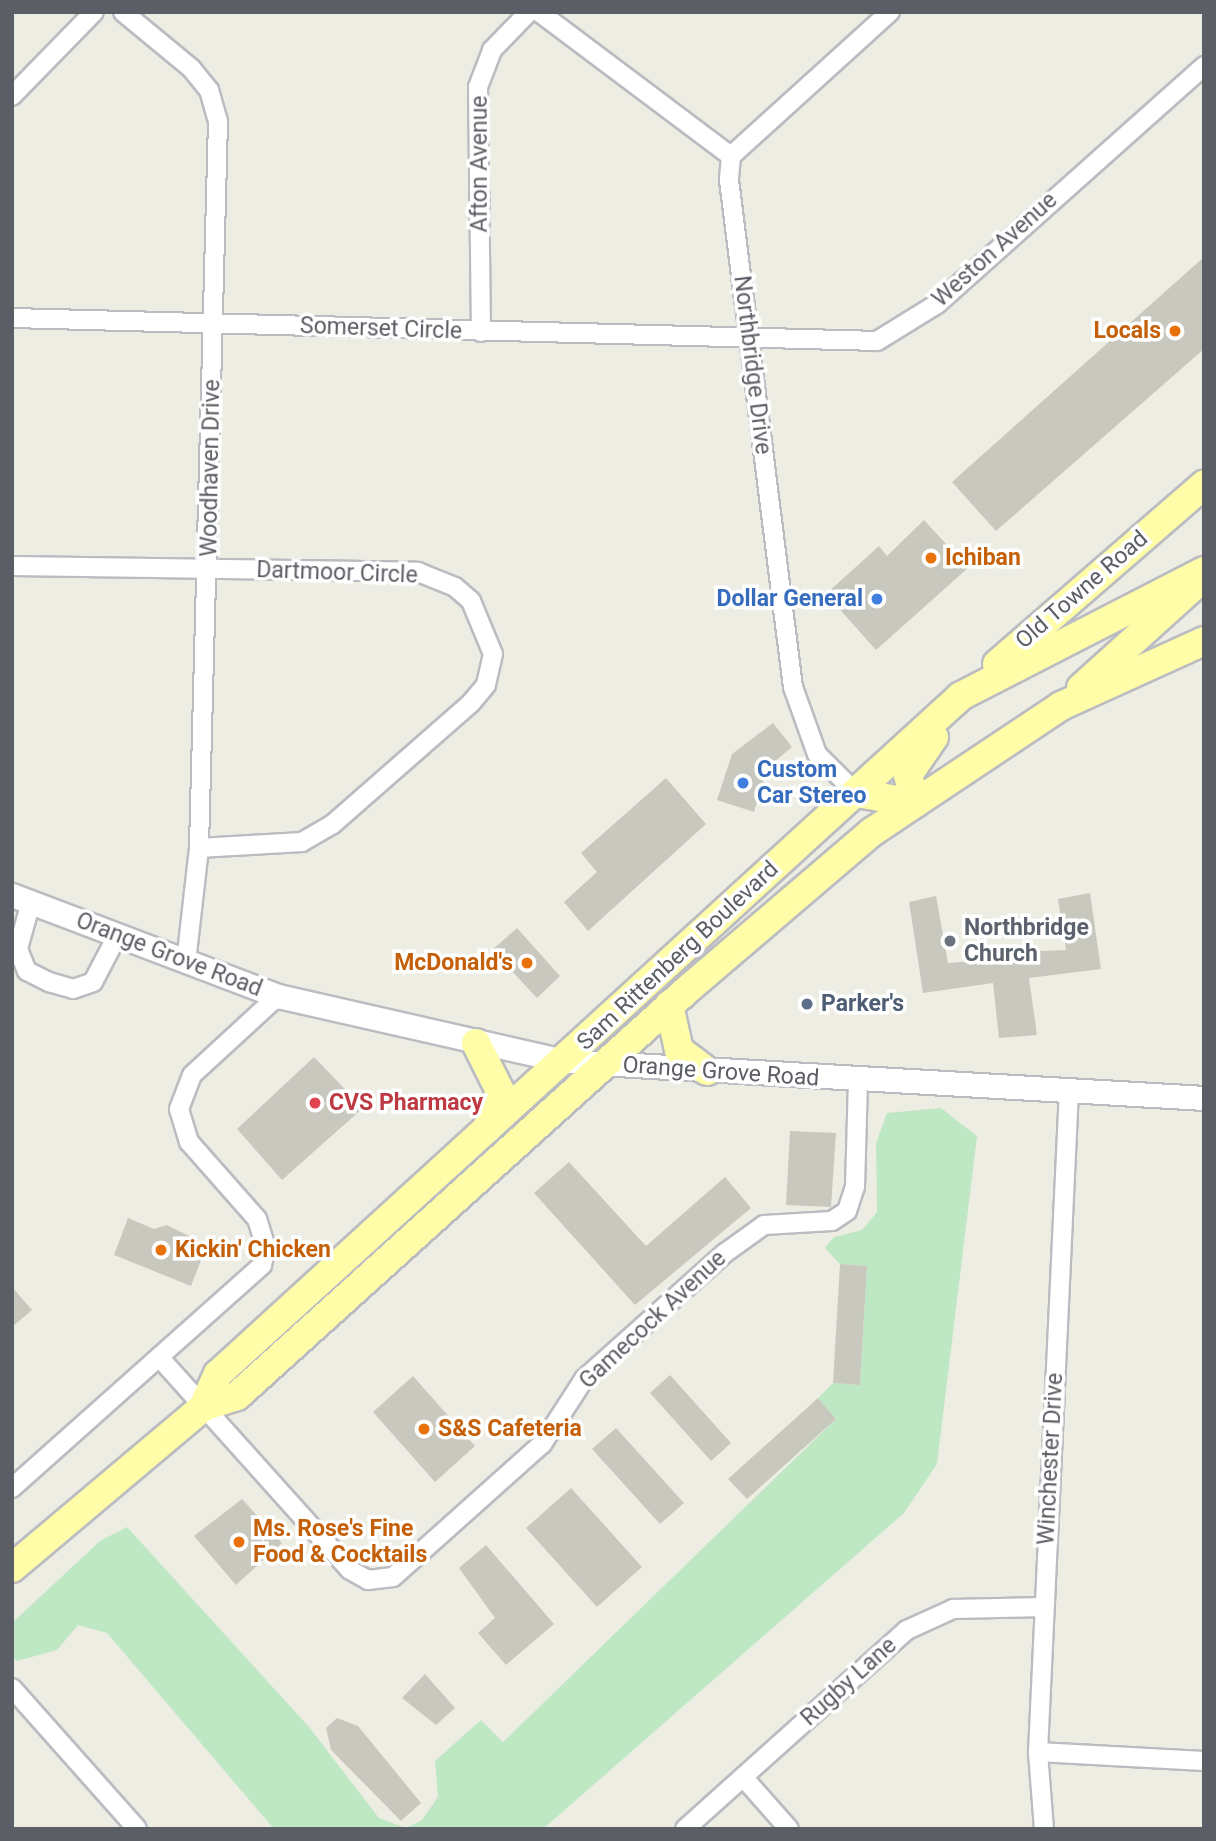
<!DOCTYPE html>
<style>
body{margin:0}
#map{position:relative;width:1216px;height:1841px;overflow:hidden;background:#eeede3;font-family:Roboto,sans-serif}
div>[style]{position:absolute}
[style*='--x']{left:calc(var(--x)*1px);top:calc(var(--y)*1px);width:calc(var(--w)*1px);rotate:calc(var(--a)*1deg)}
.green>*{inset:0;background:#bee7c4}
.building>*{inset:0;background:#c9c8bf}
.roads{filter:drop-shadow(2px 0 #bbbcc2) drop-shadow(-2px 0 #bbbcc2) drop-shadow(0 2px #bbbcc2) drop-shadow(0 -2px #bbbcc2)}
.minor>*{height:18px;margin:-9px;padding:0 9px;transform-origin:9px;border-radius:9px;background:#fff}
.tertiary>*{height:23px;margin:-11.5px;padding:0 11.5px;transform-origin:11.5px;border-radius:11.5px;background:#fff}
.primary>*{height:28px;margin:-14px;padding:0 14px;transform-origin:14px;border-radius:14px;background:#fffda7}
.dots>*{width:19px;height:19px;translate:-50% -50%;box-sizing:border-box;border:4px solid #fff;border-radius:50%}
span{translate:-50% -50%;white-space:nowrap;text-align:center;line-height:1.15;-webkit-text-stroke:7px #fff;paint-order:stroke}
.street-label{font-size:23px;color:#5b5e64}
.food-label{font-size:23px;color:#c56008;font-weight:700}
.right{translate:-100% -50%;text-align:right}
.left{translate:0 -50%;text-align:left}
.shop-label{font-size:23px;color:#366cbe;font-weight:700}
.worship-label{font-size:23px;color:#5b616d;font-weight:700}
.service-label{font-size:23px;color:#4e5e75;font-weight:700}
.health-label{font-size:23px;color:#be3a42;font-weight:700}
.frame{position:absolute;inset:0;border:14px solid #5b5e64;pointer-events:none}
</style>
<div id="map">
<div class="green">
<div style="clip-path:polygon(941px 1108px,977px 1136px,937px 1464px,904px 1513px,543px 1829px,274px 1829px,107px 1633px,78px 1625px,57px 1650px,17px 1661px,12px 1656px,12px 1623px,100px 1541px,127px 1527px,309px 1727px,379px 1818px,406px 1828px,422px 1820px,438px 1797px,435px 1761px,481px 1720px,503px 1742px,836px 1419px,818px 1398px,833px 1383px,860px 1385px,867px 1266px,840px 1264px,825px 1248px,834px 1237px,862px 1230px,877px 1212px,876px 1143px,887px 1113px)"></div>
</div>
<div class="building">
<div style="clip-path:polygon(1204px 257px,1204px 349px,996px 531px,952px 482px)"></div>
<div style="clip-path:polygon(924px 520px,968px 568px,876px 650px,826px 594px,879px 546px,887px 556px)"></div>
<div style="clip-path:polygon(773px 723px,792px 747px,768px 767px,754px 812px,717px 800px,732px 754px)"></div>
<div style="clip-path:polygon(666px 778px,706px 824px,588px 931px,564px 902px,597px 872px,581px 853px)"></div>
<div style="clip-path:polygon(1090px 893px,1101px 969px,1029px 978px,1037px 1035px,999px 1038px,993px 983px,923px 993px,909px 902px,936px 896px,948px 963px,991px 960px,990px 953px,1066px 950px,1058px 899px)"></div>
<div style="clip-path:polygon(517px 928px,560px 976px,537px 998px,492px 950px)"></div>
<div style="clip-path:polygon(314px 1057px,363px 1108px,282px 1180px,237px 1129px)"></div>
<div style="clip-path:polygon(790px 1131px,836px 1133px,831px 1207px,786px 1205px)"></div>
<div style="clip-path:polygon(569px 1162px,646px 1246px,725px 1177px,751px 1208px,635px 1305px,534px 1193px)"></div>
<div style="clip-path:polygon(128px 1218px,154px 1229px,167px 1225px,207px 1245px,191px 1286px,114px 1255px)"></div>
<div style="clip-path:polygon(840px 1264px,867px 1266px,860px 1385px,833px 1383px)"></div>
<div style="clip-path:polygon(12px 1287px,32px 1310px,12px 1327px)"></div>
<div style="clip-path:polygon(670px 1375px,731px 1443px,711px 1461px,650px 1393px)"></div>
<div style="clip-path:polygon(413px 1376px,475px 1446px,435px 1482px,373px 1412px)"></div>
<div style="clip-path:polygon(818px 1398px,836px 1419px,747px 1499px,728px 1479px)"></div>
<div style="clip-path:polygon(616px 1428px,684px 1503px,660px 1524px,592px 1449px)"></div>
<div style="clip-path:polygon(571px 1488px,642px 1567px,597px 1607px,526px 1528px)"></div>
<div style="clip-path:polygon(242px 1499px,282px 1543px,236px 1585px,194px 1536px)"></div>
<div style="clip-path:polygon(486px 1545px,554px 1624px,506px 1665px,478px 1633px,495px 1618px,459px 1568px)"></div>
<div style="clip-path:polygon(425px 1674px,455px 1708px,436px 1725px,402px 1698px)"></div>
<div style="clip-path:polygon(337px 1718px,358px 1726px,421px 1803px,401px 1821px,331px 1750px,326px 1728px)"></div>
</div>
<div class="roads">
<div class="minor">
<div style="--x:123;--y:12;--w:88;--a:39.5"></div>
<div style="--x:191;--y:68;--w:28;--a:51"></div>
<div style="--x:209;--y:90;--w:32;--a:74"></div>
<div style="--x:218;--y:121;--w:727;--a:91.5"></div>
<div style="--x:199;--y:848;--w:115;--a:96.5"></div>
<div style="--x:539;--y:12;--w:240;--a:36.9"></div>
<div style="--x:731;--y:156;--w:24;--a:95"></div>
<div style="--x:729;--y:180;--w:511;--a:82.81"></div>
<div style="--x:793;--y:687;--w:71;--a:70.3"></div>
<div style="--x:817;--y:754;--w:55;--a:45"></div>
<div style="--x:12;--y:96;--w:117;--a:-45.7"></div>
<div style="--x:731;--y:156;--w:215;--a:-42.2"></div>
<div style="--x:12;--y:318;--w:865;--a:1.52"></div>
<div style="--x:877;--y:341;--w:70;--a:-31.7"></div>
<div style="--x:937;--y:304;--w:358;--a:-41.7"></div>
<div style="--x:481;--y:332;--w:245;--a:-90.7"></div>
<div style="--x:478;--y:87;--w:40;--a:-69"></div>
<div style="--x:492;--y:50;--w:53;--a:-45.8"></div>
<div style="--x:12;--y:566;--w:406;--a:0.8"></div>
<div style="--x:418;--y:572;--w:40;--a:22"></div>
<div style="--x:455;--y:587;--w:21;--a:41"></div>
<div style="--x:471;--y:601;--w:57;--a:67.5"></div>
<div style="--x:493;--y:654;--w:32;--a:103"></div>
<div style="--x:486;--y:685;--w:23;--a:130"></div>
<div style="--x:471;--y:703;--w:184;--a:138.8"></div>
<div style="--x:333;--y:824;--w:36;--a:150"></div>
<div style="--x:302;--y:842;--w:103;--a:176.7"></div>
<div style="--x:31;--y:902;--w:49;--a:105.5"></div>
<div style="--x:18;--y:949;--w:24;--a:68"></div>
<div style="--x:27;--y:971;--w:25;--a:27"></div>
<div style="--x:49;--y:982;--w:25;--a:16"></div>
<div style="--x:73;--y:989;--w:21;--a:-19"></div>
<div style="--x:93;--y:982;--w:52;--a:-62.4"></div>
<div style="--x:159;--y:1357;--w:286;--a:48.1"></div>
<div style="--x:350;--y:1570;--w:21;--a:29"></div>
<div style="--x:368;--y:1580;--w:25;--a:-7"></div>
<div style="--x:393;--y:1577;--w:200;--a:-41.8"></div>
<div style="--x:542;--y:1444;--w:77;--a:-57.1"></div>
<div style="--x:584;--y:1379;--w:189;--a:-41.8"></div>
<div style="--x:725;--y:1253;--w:48;--a:-35.7"></div>
<div style="--x:764;--y:1225;--w:68;--a:-3.4"></div>
<div style="--x:832;--y:1221;--w:18;--a:-34"></div>
<div style="--x:847;--y:1211;--w:25;--a:-72"></div>
<div style="--x:855;--y:1187;--w:106;--a:-88.4"></div>
<div style="--x:12;--y:1488;--w:335;--a:-41.7"></div>
<div style="--x:262;--y:1265;--w:17;--a:-77"></div>
<div style="--x:266;--y:1248;--w:30;--a:-107"></div>
<div style="--x:257;--y:1219;--w:103;--a:-131.4"></div>
<div style="--x:189;--y:1142;--w:34;--a:-107"></div>
<div style="--x:179;--y:1109;--w:36;--a:-69"></div>
<div style="--x:192;--y:1075;--w:117;--a:-42.6"></div>
<div style="--x:12;--y:1688;--w:188;--a:48.4"></div>
<div style="--x:1038;--y:1752;--w:166;--a:3.1"></div>
<div style="--x:743;--y:1777;--w:69;--a:48.5"></div>
<div style="--x:685;--y:1829;--w:298;--a:-41.9"></div>
<div style="--x:907;--y:1630;--w:51;--a:-24.5"></div>
<div style="--x:953;--y:1609;--w:91;--a:-1.3"></div>
<div style="--x:1044;--y:1829;--w:77;--a:-94.5"></div>
<div style="--x:1038;--y:1752;--w:663;--a:-87.32"></div>
</div>
<div class="tertiary">
<div style="--x:12;--y:895;--w:285;--a:20.8"></div>
<div style="--x:278;--y:996;--w:294;--a:12.8"></div>
<div style="--x:565;--y:1061;--w:640;--a:3.31"></div>
</div>
<div class="primary">
<div style="--x:997;--y:664;--w:274;--a:-40.9"></div>
<div style="--x:1081;--y:688;--w:152;--a:-42.1"></div>
<div style="--x:856;--y:793;--w:60;--a:9.6"></div>
<div style="--x:915;--y:803;--w:29;--a:-104"></div>
<div style="--x:908;--y:775;--w:46;--a:-55.6"></div>
<div style="--x:669;--y:1005;--w:46;--a:77.5"></div>
<div style="--x:679;--y:1050;--w:35;--a:37"></div>
<div style="--x:476;--y:1043;--w:54;--a:63.4"></div>
<div style="--x:500;--y:1091;--w:40;--a:108.9"></div>
<div style="--x:203;--y:1407;--w:36;--a:-66"></div>
<div style="--x:218;--y:1374;--w:1006;--a:-42.38"></div>
<div style="--x:961;--y:696;--w:273;--a:-27.2"></div>
<div style="--x:12;--y:1568;--w:250;--a:-40.1"></div>
<div style="--x:203;--y:1407;--w:36;--a:-18"></div>
<div style="--x:237;--y:1396;--w:607;--a:-42.06"></div>
<div style="--x:688;--y:989;--w:242;--a:-40.5"></div>
<div style="--x:872;--y:832;--w:227;--a:-33.7"></div>
<div style="--x:1061;--y:706;--w:157;--a:-24.4"></div>
</div>
</div>
<div class="dots">
<div style="left:1175px;top:331px;background:#e8710a"></div>
<div style="left:931px;top:558px;background:#e8710a"></div>
<div style="left:877px;top:599px;background:#3f7fe0"></div>
<div style="left:743px;top:783px;background:#3f7fe0"></div>
<div style="left:950px;top:941px;background:#6b7280"></div>
<div style="left:527px;top:963px;background:#e8710a"></div>
<div style="left:807px;top:1004px;background:#5c6f8a"></div>
<div style="left:315px;top:1103px;background:#e0444e"></div>
<div style="left:161px;top:1250px;background:#e8710a"></div>
<div style="left:424px;top:1429px;background:#e8710a"></div>
<div style="left:239px;top:1542px;background:#e8710a"></div>
</div>
<div class="street-label">
<span style="left:480px;top:164px;rotate:-90deg">Afton Avenue</span>
<span style="left:995px;top:250px;rotate:-42deg">Weston Avenue</span>
<span style="left:381px;top:329px;rotate:2deg">Somerset Circle</span>
<span style="left:752px;top:365px;rotate:83deg">Northbridge Drive</span>
<span style="left:211px;top:468px;rotate:-89deg">Woodhaven Drive</span>
<span style="left:337px;top:573px;rotate:2deg">Dartmoor Circle</span>
<span style="left:1082px;top:590px;rotate:-41deg">Old Towne Road</span>
<span style="left:169px;top:955px;rotate:21deg">Orange Grove Road</span>
<span style="left:678px;top:956px;rotate:-43deg">Sam Rittenberg Boulevard</span>
<span style="left:721px;top:1072px;rotate:4deg">Orange Grove Road</span>
<span style="left:653px;top:1320px;rotate:-43deg">Gamecock Avenue</span>
<span style="left:1051px;top:1459px;rotate:-87deg">Winchester Drive</span>
<span style="left:849px;top:1682px;rotate:-42deg">Rugby Lane</span>
</div>
<div class="food-label">
<span class="right" style="left:1161px;top:331px">Locals</span>
<span class="left" style="left:945px;top:558px">Ichiban</span>
<span class="right" style="left:513px;top:963px">McDonald's</span>
<span class="left" style="left:175px;top:1250px">Kickin' Chicken</span>
<span class="left" style="left:438px;top:1429px">S&amp;S Cafeteria</span>
<span class="left" style="left:253px;top:1542px">Ms. Rose's Fine<br>Food &amp; Cocktails</span>
</div>
<div class="shop-label">
<span class="right" style="left:863px;top:599px">Dollar General</span>
<span class="left" style="left:757px;top:783px">Custom<br>Car Stereo</span>
</div>
<div class="worship-label">
<span class="left" style="left:964px;top:941px">Northbridge<br>Church</span>
</div>
<div class="service-label">
<span class="left" style="left:821px;top:1004px">Parker's</span>
</div>
<div class="health-label">
<span class="left" style="left:329px;top:1103px">CVS Pharmacy</span>
</div>
<div class="frame"></div>
</div>
